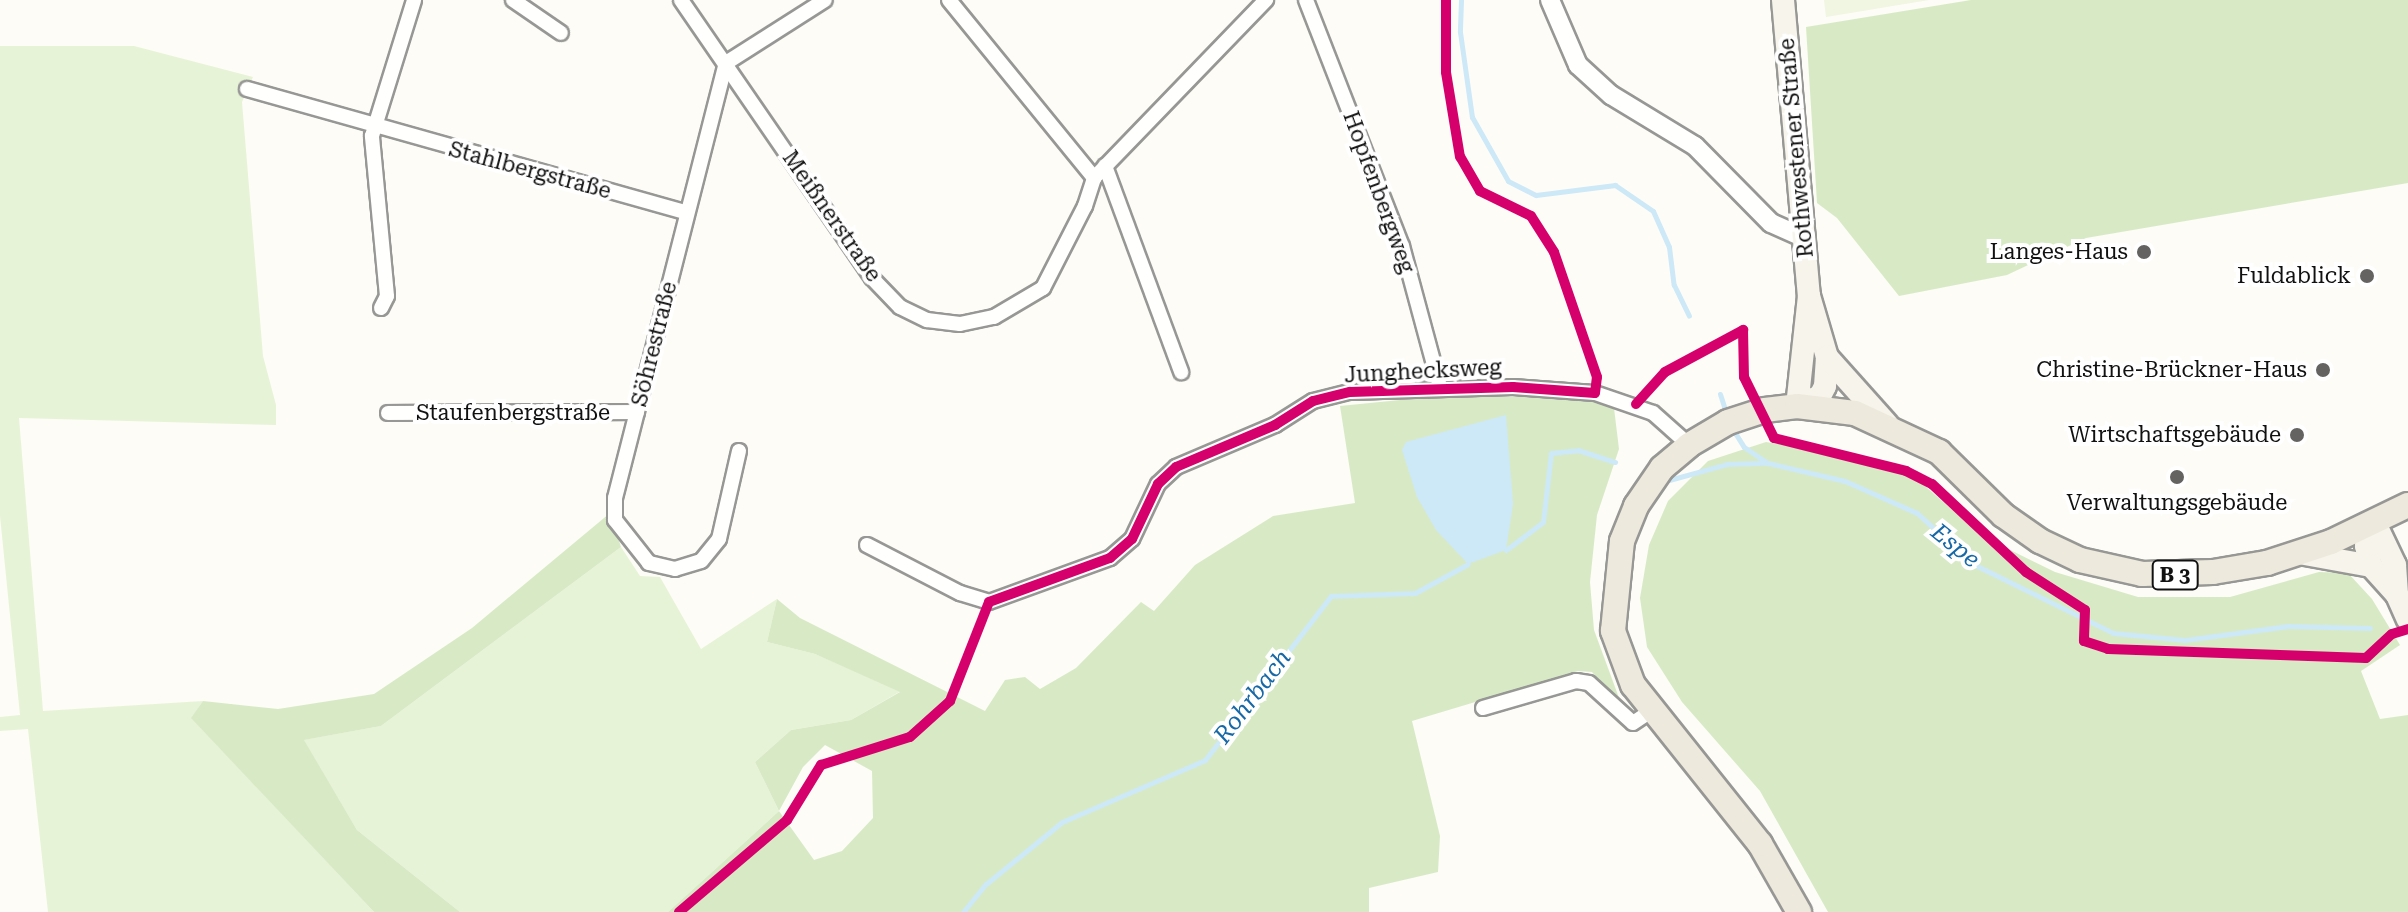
<!DOCTYPE html>
<meta charset="utf-8">
<style>
body{margin:0}
#map{position:relative;width:2408px;height:912px;overflow:hidden;background:#fdfcf7;font-family:"Roboto Serif",serif}
div>[style]{position:absolute}
[style*='--x']{left:calc(var(--x)*1px);top:calc(var(--y)*1px);width:calc(var(--w)*1px);rotate:calc(var(--a)*1deg)}
.green>*{inset:0;background:#e7f3d7}
.forest>*{inset:0;background:#d8eac5}
.pitch>*{inset:0;background:#f0f6e1}
.water>*{inset:0;background:#cde8f7}
.stream>*{height:5px;margin:-2.5px;padding:0 2.5px;transform-origin:2.5px;border-radius:2.5px;background:#cde8f7}
.roads{filter:drop-shadow(2px 0 #979795) drop-shadow(-2px 0 #979795) drop-shadow(0 2px #979795) drop-shadow(0 -2px #979795)}
.minor>*{height:14px;margin:-7px;padding:0 7px;transform-origin:7px;border-radius:7px;background:#fffffe}
.tertiary>*{height:18px;margin:-9px;padding:0 9px;transform-origin:9px;border-radius:9px;background:#fffffe}
.secondary>*{height:22px;margin:-11px;padding:0 11px;transform-origin:11px;border-radius:11px;background:#f6f4eb}
.primary>*{height:24px;margin:-12px;padding:0 12px;transform-origin:12px;border-radius:12px;background:#ede9dc}
.cycleway>*{height:10px;margin:-5px;padding:0 5px;transform-origin:5px;border-radius:5px;background:#d6006c}
.dots>*{width:22px;height:22px;translate:-50% -50%;box-sizing:border-box;border:4px solid #fff;border-radius:50%}
span{translate:-50% -50%;white-space:nowrap;text-align:center;line-height:1.15;-webkit-text-stroke:8px #fff;paint-order:stroke}
.shield-label span{padding:2px 6px;background:#fff;border:2px solid;border-radius:6px;-webkit-text-stroke-width:0}
.shield-label{font-size:20px;color:#111;font-weight:700}
.street-label{font-size:22px;color:#111}
.poi-label{font-size:22px;color:#111}
.right{translate:-100% -50%;text-align:right}
.water-label{font-size:24px;color:#1768a6;font-style:italic}
</style>
<div id="map">
<div class="green">
<div style="clip-path:polygon(0 46px,134px 46px,253px 77px,242px 102px,263px 356px,276px 405px,276px 425px,19px 418px,43px 711px,203px 701px,192px 718px,374px 912px,48px 912px,28px 729px,0 731px,0 717px,20px 715px,0 516px)"></div>
<div style="clip-path:polygon(621px 547px,640px 576px,660px 577px,701px 649px,777px 599px,767px 642px,815px 654px,901px 691px,851px 720px,791px 730px,755px 762px,779px 811px,668px 912px,460px 912px,357px 830px,303px 740px,381px 726px)"></div>
</div>
<div class="forest">
<div style="clip-path:polygon(1971px 0,2408px 0,2408px 183px,2086px 238px,2007px 275px,1899px 296px,1837px 218px,1817px 203px,1806px 27px)"></div>
<div style="clip-path:polygon(evenodd,1440px 396px,1574px 397px,1614px 408px,1619px 449px,1597px 515px,1590px 582px,1594px 630px,1622px 706px,1592px 672px,1578px 671px,1412px 721px,1440px 836px,1438px 872px,1369px 888px,1369px 912px,668px 912px,779px 811px,755px 762px,791px 730px,851px 720px,900px 692px,815px 654px,767px 642px,777px 599px,800px 618px,985px 711px,1005px 680px,1025px 677px,1040px 689px,1076px 668px,1141px 602px,1154px 611px,1195px 565px,1273px 516px,1355px 503px,1340px 406px,1440px 396px,825px 745px,872px 771px,873px 818px,842px 851px,814px 860px,779px 811px,803px 767px,825px 745px)"></div>
<div style="clip-path:polygon(1766px 442px,1878px 460px,1917px 479px,1982px 536px,2055px 572px,2138px 597px,2230px 597px,2319px 572px,2348px 573px,2372px 599px,2400px 645px,2361px 671px,2380px 719px,2408px 715px,2408px 912px,1828px 912px,1760px 791px,1682px 702px,1647px 647px,1640px 598px,1649px 545px,1668px 501px,1708px 461px)"></div>
<div style="clip-path:polygon(610px 513px,621px 547px,381px 726px,304px 740px,357px 830px,460px 912px,374px 912px,191px 718px,203px 701px,278px 709px,374px 694px,472px 628px)"></div>
</div>
<div class="pitch">
<div style="clip-path:polygon(1824px 0,1929px 0,1826px 17px)"></div>
</div>
<div class="water">
<div style="clip-path:polygon(1506px 415px,1513px 504px,1506px 550px,1468px 564px,1436px 530px,1417px 497px,1402px 450px,1406px 442px)"></div>
</div>
<div class="stream">
<div style="--x:1461;--y:0;--w:32;--a:92"></div>
<div style="--x:1460;--y:32;--w:86;--a:82"></div>
<div style="--x:1472;--y:117;--w:73;--a:60.6"></div>
<div style="--x:1508;--y:181;--w:31;--a:27"></div>
<div style="--x:1536;--y:195;--w:80;--a:-7.2"></div>
<div style="--x:1615;--y:185;--w:46;--a:34.4"></div>
<div style="--x:1653;--y:211;--w:39;--a:66"></div>
<div style="--x:1669;--y:247;--w:38;--a:83"></div>
<div style="--x:1674;--y:285;--w:34;--a:64"></div>
<div style="--x:1720;--y:394;--w:22;--a:72"></div>
<div style="--x:1732;--y:428;--w:22;--a:58"></div>
<div style="--x:1744;--y:447;--w:29;--a:34"></div>
<div style="--x:1768;--y:463;--w:79;--a:13.2"></div>
<div style="--x:1845;--y:481;--w:79;--a:24"></div>
<div style="--x:1917;--y:513;--w:76;--a:42.3"></div>
<div style="--x:1973;--y:564;--w:156;--a:26.2"></div>
<div style="--x:2113;--y:633;--w:72;--a:5.6"></div>
<div style="--x:2185;--y:640;--w:104;--a:-7.7"></div>
<div style="--x:2288;--y:626;--w:82;--a:1.4"></div>
<div style="--x:1669;--y:480;--w:60;--a:-15.4"></div>
<div style="--x:1727;--y:464;--w:38;--a:-2"></div>
<div style="--x:1506;--y:550;--w:46;--a:-37.1"></div>
<div style="--x:1543;--y:522;--w:69;--a:-83.4"></div>
<div style="--x:1551;--y:453;--w:27;--a:-6"></div>
<div style="--x:1578;--y:450;--w:39;--a:18"></div>
<div style="--x:963;--y:912;--w:36;--a:-51"></div>
<div style="--x:986;--y:884;--w:98;--a:-39.2"></div>
<div style="--x:1062;--y:822;--w:156;--a:-23.4"></div>
<div style="--x:1205;--y:760;--w:207;--a:-52.5"></div>
<div style="--x:1331;--y:596;--w:84;--a:-2"></div>
<div style="--x:1415;--y:593;--w:60;--a:-28.7"></div>
</div>
<div class="roads">
<div class="minor">
<div style="--x:513;--y:0;--w:58;--a:34.5"></div>
<div style="--x:681;--y:0;--w:337;--a:55.5"></div>
<div style="--x:872;--y:278;--w:40;--a:46"></div>
<div style="--x:900;--y:307;--w:30;--a:26"></div>
<div style="--x:927;--y:320;--w:33;--a:7"></div>
<div style="--x:960;--y:324;--w:35;--a:-12"></div>
<div style="--x:994;--y:317;--w:57;--a:-30.6"></div>
<div style="--x:1043;--y:288;--w:92;--a:-62.9"></div>
<div style="--x:1085;--y:206;--w:29;--a:-72"></div>
<div style="--x:1094;--y:178;--w:248;--a:-46"></div>
<div style="--x:949;--y:0;--w:230;--a:50.8"></div>
<div style="--x:1306;--y:0;--w:264;--a:68.7"></div>
<div style="--x:1402;--y:246;--w:146;--a:74.9"></div>
<div style="--x:247;--y:89;--w:456;--a:15.7"></div>
<div style="--x:1105;--y:166;--w:220;--a:69.7"></div>
<div style="--x:381;--y:308;--w:13;--a:-63"></div>
<div style="--x:387;--y:296;--w:161;--a:-95.4"></div>
<div style="--x:372;--y:136;--w:142;--a:-72.8"></div>
<div style="--x:388;--y:413;--w:249;--a:-0.2"></div>
<div style="--x:739;--y:451;--w:90;--a:102.8"></div>
<div style="--x:719;--y:539;--w:28;--a:129"></div>
<div style="--x:701;--y:561;--w:27;--a:163"></div>
<div style="--x:675;--y:569;--w:27;--a:-167"></div>
<div style="--x:649;--y:563;--w:55;--a:-128.3"></div>
<div style="--x:615;--y:520;--w:22;--a:-90"></div>
<div style="--x:615;--y:498;--w:449;--a:-75.7"></div>
<div style="--x:726;--y:63;--w:117;--a:-32.5"></div>
<div style="--x:867;--y:545;--w:105;--a:27.3"></div>
<div style="--x:960;--y:593;--w:30;--a:17"></div>
<div style="--x:989;--y:602;--w:129;--a:-20"></div>
<div style="--x:1110;--y:558;--w:29;--a:-41"></div>
<div style="--x:1132;--y:539;--w:61;--a:-64.7"></div>
<div style="--x:1158;--y:484;--w:25;--a:-43"></div>
<div style="--x:1176;--y:467;--w:108;--a:-23"></div>
<div style="--x:1275;--y:425;--w:45;--a:-32.3"></div>
<div style="--x:1313;--y:401;--w:38;--a:-14"></div>
<div style="--x:1350;--y:392;--w:163;--a:-1.8"></div>
<div style="--x:1513;--y:387;--w:82;--a:4.2"></div>
<div style="--x:1595;--y:393;--w:61;--a:19"></div>
<div style="--x:1653;--y:413;--w:48;--a:41.6"></div>
<div style="--x:1483;--y:708;--w:97;--a:-16.2"></div>
<div style="--x:1576;--y:681;--w:13;--a:9"></div>
<div style="--x:1589;--y:683;--w:59;--a:42.3"></div>
<div style="--x:1633;--y:723;--w:22;--a:-34"></div>
</div>
<div class="tertiary">
<div style="--x:1550;--y:0;--w:71;--a:66.7"></div>
<div style="--x:1578;--y:65;--w:45;--a:42.3"></div>
<div style="--x:1611;--y:95;--w:98;--a:31.3"></div>
<div style="--x:1695;--y:146;--w:108;--a:45.4"></div>
<div style="--x:1771;--y:223;--w:35;--a:24"></div>
</div>
<div class="secondary">
<div style="--x:1783;--y:0;--w:297;--a:85"></div>
<div style="--x:1809;--y:296;--w:111;--a:96.2"></div>
<div style="--x:1797;--y:406;--w:25;--a:-23"></div>
<div style="--x:1820;--y:396;--w:11;--a:-63"></div>
<div style="--x:1825;--y:386;--w:29;--a:-86"></div>
<div style="--x:1827;--y:357;--w:64;--a:-106.4"></div>
<div style="--x:1827;--y:357;--w:90;--a:48.2"></div>
<div style="--x:2374;--y:521;--w:26;--a:108"></div>
<div style="--x:2366;--y:546;--w:21;--a:76"></div>
<div style="--x:2371;--y:566;--w:39;--a:48"></div>
<div style="--x:2397;--y:595;--w:27;--a:66"></div>
<div style="--x:2374;--y:521;--w:49;--a:64.5"></div>
<div style="--x:2395;--y:565;--w:30;--a:86"></div>
<div style="--x:2299;--y:553;--w:73;--a:10.2"></div>
</div>
<div class="primary">
<div style="--x:1799;--y:912;--w:78;--a:-119.8"></div>
<div style="--x:1760;--y:844;--w:203;--a:-128.6"></div>
<div style="--x:1633;--y:685;--w:58;--a:-110.3"></div>
<div style="--x:1613;--y:631;--w:90;--a:-84.3"></div>
<div style="--x:1622;--y:541;--w:38;--a:-68"></div>
<div style="--x:1636;--y:506;--w:46;--a:-55.6"></div>
<div style="--x:1662;--y:468;--w:35;--a:-40"></div>
<div style="--x:1689;--y:445;--w:45;--a:-30.5"></div>
<div style="--x:1728;--y:422;--w:39;--a:-18"></div>
<div style="--x:1765;--y:410;--w:32;--a:-7"></div>
<div style="--x:1797;--y:406;--w:58;--a:6.9"></div>
<div style="--x:1855;--y:413;--w:93;--a:24.9"></div>
<div style="--x:1939;--y:452;--w:90;--a:44.5"></div>
<div style="--x:2003;--y:515;--w:45;--a:35.1"></div>
<div style="--x:2040;--y:541;--w:44;--a:25.4"></div>
<div style="--x:2080;--y:560;--w:64;--a:12.7"></div>
<div style="--x:2142;--y:574;--w:71;--a:-1.6"></div>
<div style="--x:2213;--y:572;--w:55;--a:-9.5"></div>
<div style="--x:2267;--y:563;--w:67;--a:-18.2"></div>
<div style="--x:2331;--y:542;--w:85;--a:-25.7"></div>
</div>
</div>
<div class="cycleway">
<div style="--x:1636;--y:404;--w:43;--a:-47.8"></div>
<div style="--x:1665;--y:372;--w:89;--a:-28.3"></div>
<div style="--x:1743;--y:330;--w:47;--a:88.8"></div>
<div style="--x:1744;--y:377;--w:68;--a:63.8"></div>
<div style="--x:1774;--y:438;--w:136;--a:14"></div>
<div style="--x:1906;--y:471;--w:29;--a:27"></div>
<div style="--x:1932;--y:484;--w:129;--a:43.1"></div>
<div style="--x:2026;--y:572;--w:70;--a:32.8"></div>
<div style="--x:2085;--y:610;--w:31;--a:92"></div>
<div style="--x:2084;--y:641;--w:25;--a:18"></div>
<div style="--x:2108;--y:649;--w:258;--a:2"></div>
<div style="--x:2366;--y:658;--w:35;--a:-43"></div>
<div style="--x:2392;--y:634;--w:17;--a:-17"></div>
<div style="--x:679;--y:912;--w:142;--a:-40.4"></div>
<div style="--x:787;--y:820;--w:65;--a:-58.3"></div>
<div style="--x:821;--y:765;--w:93;--a:-17.5"></div>
<div style="--x:910;--y:737;--w:54;--a:-42"></div>
<div style="--x:950;--y:701;--w:106;--a:-68.5"></div>
<div style="--x:989;--y:602;--w:129;--a:-20"></div>
<div style="--x:1110;--y:558;--w:29;--a:-41"></div>
<div style="--x:1132;--y:539;--w:61;--a:-64.7"></div>
<div style="--x:1158;--y:484;--w:25;--a:-43"></div>
<div style="--x:1176;--y:467;--w:108;--a:-23"></div>
<div style="--x:1275;--y:425;--w:45;--a:-32.3"></div>
<div style="--x:1313;--y:401;--w:38;--a:-14"></div>
<div style="--x:1350;--y:392;--w:163;--a:-1.8"></div>
<div style="--x:1513;--y:387;--w:82;--a:4.2"></div>
<div style="--x:1595;--y:393;--w:16;--a:-83"></div>
<div style="--x:1597;--y:377;--w:132;--a:-109"></div>
<div style="--x:1554;--y:252;--w:43;--a:-122.6"></div>
<div style="--x:1531;--y:216;--w:57;--a:-153.9"></div>
<div style="--x:1480;--y:191;--w:39;--a:-120"></div>
<div style="--x:1460;--y:157;--w:86;--a:-99.4"></div>
<div style="--x:1446;--y:72;--w:72;--a:-90"></div>
</div>
<div class="dots">
<div style="left:2144px;top:252px;background:#646362"></div>
<div style="left:2367px;top:276px;background:#646362"></div>
<div style="left:2323px;top:370px;background:#646362"></div>
<div style="left:2297px;top:435px;background:#646362"></div>
<div style="left:2177px;top:477px;background:#646362"></div>
</div>
<div class="shield-label">
<span style="left:2175px;top:575px">B 3</span>
</div>
<div class="street-label">
<span style="left:1796px;top:148px;rotate:-95deg">Rothwestener Straße</span>
<span style="left:530px;top:170px;rotate:15deg">Stahlbergstraße</span>
<span style="left:1379px;top:192px;rotate:70deg">Hopfenbergweg</span>
<span style="left:832px;top:216px;rotate:55deg">Meißnerstraße</span>
<span style="left:654px;top:344px;rotate:-76deg">Söhrestraße</span>
<span style="left:1423px;top:371px;rotate:-3deg">Junghecksweg</span>
<span style="left:513px;top:413px">Staufenbergstraße</span>
</div>
<div class="poi-label">
<span class="right" style="left:2128px;top:252px">Langes-Haus</span>
<span class="right" style="left:2351px;top:276px">Fuldablick</span>
<span class="right" style="left:2307px;top:370px">Christine-Brückner-Haus</span>
<span class="right" style="left:2281px;top:435px">Wirtschaftsgebäude</span>
<span style="left:2177px;top:503px">Verwaltungsgebäude</span>
</div>
<div class="water-label">
<span style="left:1955px;top:546px;rotate:39deg">Espe</span>
<span style="left:1253px;top:697px;rotate:-53deg">Rohrbach</span>
</div>
</div>
